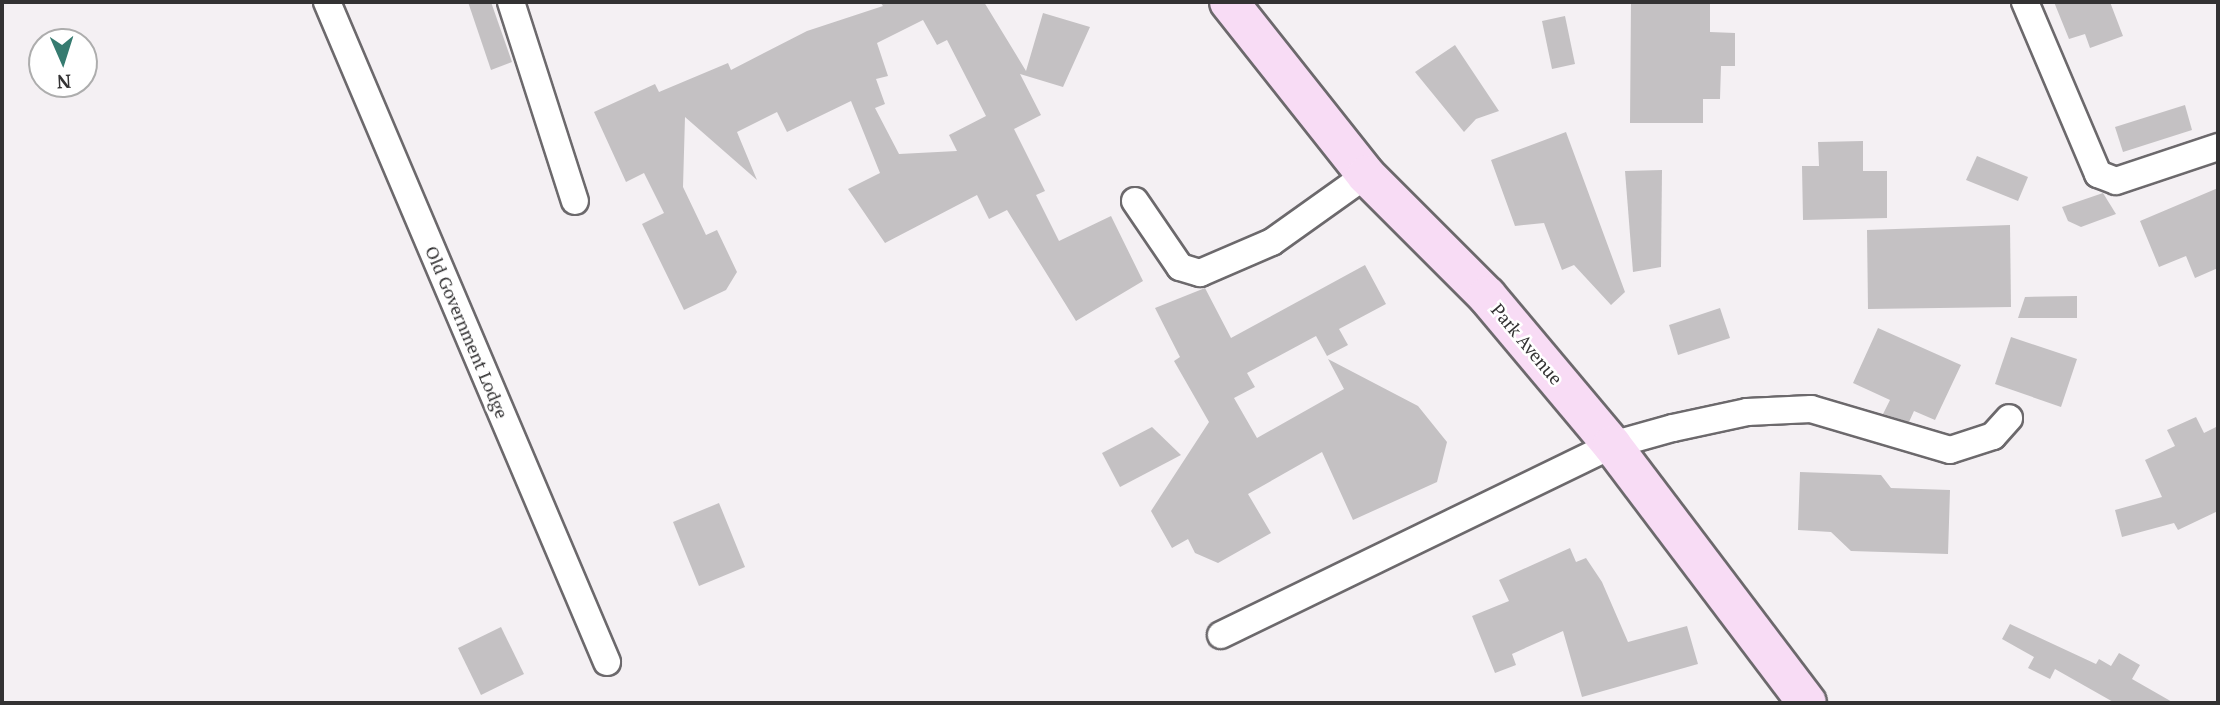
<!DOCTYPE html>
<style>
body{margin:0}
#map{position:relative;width:2220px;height:705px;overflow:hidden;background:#f4f0f3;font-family:"PT Serif",serif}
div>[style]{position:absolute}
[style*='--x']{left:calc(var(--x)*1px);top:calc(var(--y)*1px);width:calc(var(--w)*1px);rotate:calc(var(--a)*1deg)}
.building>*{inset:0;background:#c4c1c3}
.roads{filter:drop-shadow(2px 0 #6c696c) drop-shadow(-2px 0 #6c696c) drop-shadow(0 2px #6c696c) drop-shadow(0 -2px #6c696c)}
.street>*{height:26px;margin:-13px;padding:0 13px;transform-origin:13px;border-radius:13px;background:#fff}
.secondary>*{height:38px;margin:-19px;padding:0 19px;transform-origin:19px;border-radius:19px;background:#f8dcf5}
span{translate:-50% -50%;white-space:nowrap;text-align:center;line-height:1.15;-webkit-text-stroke:5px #fff;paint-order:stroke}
.street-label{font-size:18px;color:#333233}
.frame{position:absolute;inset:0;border:4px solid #333233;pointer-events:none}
.north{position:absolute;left:28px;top:28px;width:70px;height:70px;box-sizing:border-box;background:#fff;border:2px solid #adadad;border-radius:50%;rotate:177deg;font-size:19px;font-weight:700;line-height:28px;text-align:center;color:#333233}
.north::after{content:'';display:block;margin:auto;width:24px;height:32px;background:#367b70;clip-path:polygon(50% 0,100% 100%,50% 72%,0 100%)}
</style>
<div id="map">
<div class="building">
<div style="clip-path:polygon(468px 2px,491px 2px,512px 62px,491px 70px)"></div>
<div style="clip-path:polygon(evenodd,880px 2px,984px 2px,1026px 71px,1043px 13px,1090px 27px,1063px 87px,1020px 74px,1041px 115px,1014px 129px,1045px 191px,1036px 195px,1059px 241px,1111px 216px,1143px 281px,1076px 321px,1007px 210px,989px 219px,977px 195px,885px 243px,848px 189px,880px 173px,851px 101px,787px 132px,777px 112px,737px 132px,757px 180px,685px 117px,683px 187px,706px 235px,717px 230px,737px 272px,726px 290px,684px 310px,642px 224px,664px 213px,644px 173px,626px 182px,594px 112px,655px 84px,659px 92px,728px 63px,731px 70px,807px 31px,883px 6px,880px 2px,923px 20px,937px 45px,947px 40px,986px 116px,949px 135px,957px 151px,899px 154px,875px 108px,885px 104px,876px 79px,888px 76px,877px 43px,923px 20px)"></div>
<div style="clip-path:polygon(1631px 2px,1710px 2px,1710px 32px,1735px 33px,1735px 66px,1721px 66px,1720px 99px,1703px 99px,1703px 123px,1630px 123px)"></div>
<div style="clip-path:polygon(2054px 2px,2110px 2px,2123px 36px,2090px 48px,2085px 34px,2069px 39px)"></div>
<div style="clip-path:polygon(1565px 16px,1575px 64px,1552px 69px,1542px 21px)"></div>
<div style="clip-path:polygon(1455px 45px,1499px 111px,1476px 119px,1464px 132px,1415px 72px)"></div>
<div style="clip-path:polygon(2185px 105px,2192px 130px,2123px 152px,2115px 127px)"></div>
<div style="clip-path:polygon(1566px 132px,1625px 292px,1611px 305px,1574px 265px,1562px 270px,1544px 223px,1515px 226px,1491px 160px)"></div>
<div style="clip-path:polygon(1863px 141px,1863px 171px,1887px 171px,1887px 218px,1803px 220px,1802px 166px,1819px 166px,1818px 142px)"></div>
<div style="clip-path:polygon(1977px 156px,2028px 177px,2018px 201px,1966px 180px)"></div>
<div style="clip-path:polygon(1662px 170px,1661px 267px,1633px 272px,1625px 171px)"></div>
<div style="clip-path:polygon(2218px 188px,2218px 268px,2195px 278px,2186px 256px,2159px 267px,2140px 221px)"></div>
<div style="clip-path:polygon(2103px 193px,2116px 214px,2081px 227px,2068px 221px,2062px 207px)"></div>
<div style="clip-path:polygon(2010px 225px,2011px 307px,1868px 309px,1867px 230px)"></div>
<div style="clip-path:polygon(1365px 265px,1386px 304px,1339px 329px,1348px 345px,1327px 356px,1316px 336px,1247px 373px,1255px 387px,1234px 398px,1257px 438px,1344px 389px,1328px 359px,1418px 406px,1447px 442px,1437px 482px,1353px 520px,1322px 452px,1248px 494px,1271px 533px,1218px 563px,1195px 553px,1188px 539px,1172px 548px,1151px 511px,1209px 422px,1174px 361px,1180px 357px,1155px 308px,1205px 288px,1231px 338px)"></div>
<div style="clip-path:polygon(2077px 296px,2077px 318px,2018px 318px,2025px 297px)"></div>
<div style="clip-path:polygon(1720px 308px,1730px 338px,1678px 355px,1669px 325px)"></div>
<div style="clip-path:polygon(1878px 328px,1961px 365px,1935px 420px,1914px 411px,1909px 422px,1883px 414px,1890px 400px,1853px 383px)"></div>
<div style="clip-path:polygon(2011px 337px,2077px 359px,2061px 407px,1995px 384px)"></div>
<div style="clip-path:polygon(2196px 417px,2204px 433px,2218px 426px,2218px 511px,2178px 530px,2174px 523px,2122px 537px,2115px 510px,2162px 497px,2145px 460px,2175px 446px,2167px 430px)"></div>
<div style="clip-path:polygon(1152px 427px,1181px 455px,1120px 487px,1102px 453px)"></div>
<div style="clip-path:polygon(1800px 472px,1881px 475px,1891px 488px,1950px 490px,1948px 554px,1851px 551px,1831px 532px,1798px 530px)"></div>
<div style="clip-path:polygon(719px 503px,745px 567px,699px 586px,673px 522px)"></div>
<div style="clip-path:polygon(1570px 548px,1576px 562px,1586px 558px,1602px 582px,1628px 642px,1687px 626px,1698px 664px,1582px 697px,1563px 631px,1512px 654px,1516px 665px,1495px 673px,1472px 616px,1509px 601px,1499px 580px)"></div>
<div style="clip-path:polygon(2010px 624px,2096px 664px,2099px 659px,2111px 666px,2119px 653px,2140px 665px,2132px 679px,2174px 703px,2115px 703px,2055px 669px,2050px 679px,2028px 668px,2034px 657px,2002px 639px)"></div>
<div style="clip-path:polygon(501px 627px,524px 674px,481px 695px,458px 648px)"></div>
</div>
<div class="roads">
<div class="street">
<div style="--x:327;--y:2;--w:717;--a:67.01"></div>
<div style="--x:511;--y:2;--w:209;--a:72.2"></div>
<div style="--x:2025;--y:2;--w:187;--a:67"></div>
<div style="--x:2098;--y:174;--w:19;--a:21"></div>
<div style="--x:2116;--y:181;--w:108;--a:-18.4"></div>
<div style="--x:1135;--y:201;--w:80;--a:55.7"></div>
<div style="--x:1180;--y:267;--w:21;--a:17"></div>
<div style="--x:1200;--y:273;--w:78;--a:-23.3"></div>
<div style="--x:1272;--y:242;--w:115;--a:-35.5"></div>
<div style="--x:1221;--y:635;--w:435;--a:-25.9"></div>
<div style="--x:1612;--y:445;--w:63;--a:-15.6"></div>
<div style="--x:1673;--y:428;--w:76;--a:-12.2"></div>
<div style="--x:1747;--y:412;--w:64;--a:-2.7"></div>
<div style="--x:1811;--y:409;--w:145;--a:16.4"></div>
<div style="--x:1950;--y:450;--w:45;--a:-18"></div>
<div style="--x:1993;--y:436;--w:24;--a:-48"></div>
</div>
<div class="secondary">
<div style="--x:1229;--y:2;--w:221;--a:51.6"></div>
<div style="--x:1366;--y:175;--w:171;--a:45"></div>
<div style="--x:1487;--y:296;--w:194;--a:50"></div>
<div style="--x:1612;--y:445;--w:323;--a:52.9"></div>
</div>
</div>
<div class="street-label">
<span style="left:467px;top:332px;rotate:67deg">Old Government Lodge</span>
<span style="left:1527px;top:344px;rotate:50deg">Park Avenue</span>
</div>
<div class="frame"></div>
<div class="north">N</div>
</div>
